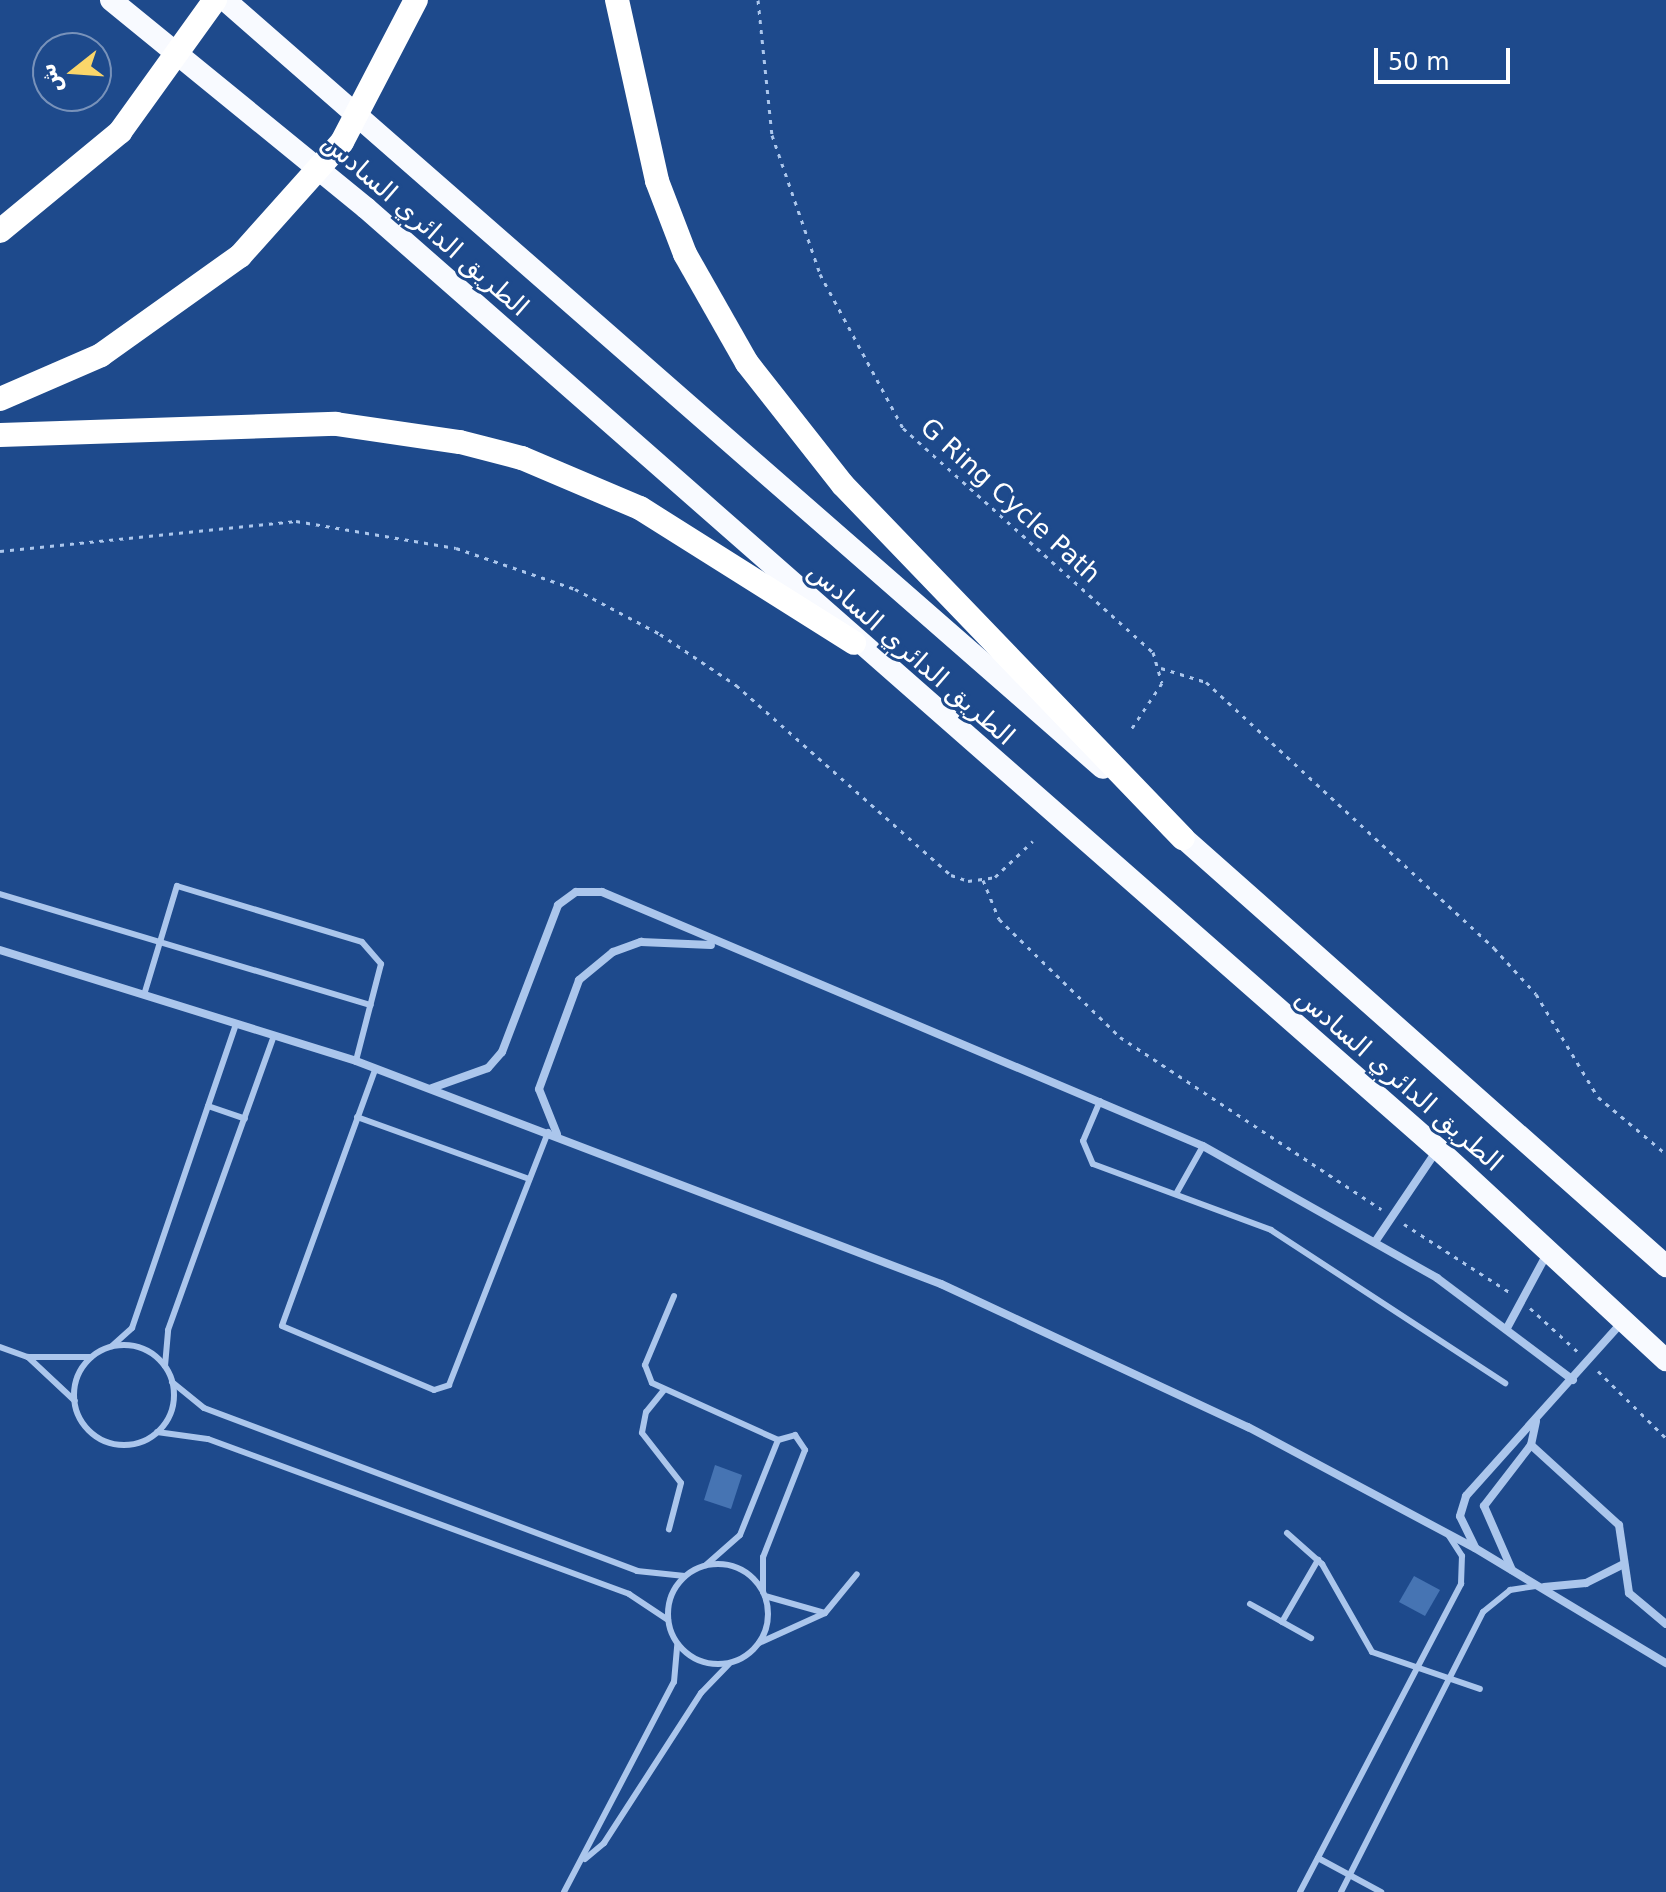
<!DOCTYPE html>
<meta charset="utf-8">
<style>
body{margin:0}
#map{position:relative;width:1666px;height:1892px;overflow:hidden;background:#1e4a8c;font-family:"DejaVu Sans","Noto Sans Arabic",sans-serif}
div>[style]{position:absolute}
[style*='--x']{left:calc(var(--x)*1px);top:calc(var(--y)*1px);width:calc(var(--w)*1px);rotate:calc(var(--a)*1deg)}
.building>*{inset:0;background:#4674b3}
.path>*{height:3px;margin-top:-1.5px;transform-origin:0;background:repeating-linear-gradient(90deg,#abc6ec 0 4px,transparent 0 10px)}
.service>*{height:6px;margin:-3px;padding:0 3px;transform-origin:3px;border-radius:3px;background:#abc6ec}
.service>.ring{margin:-3px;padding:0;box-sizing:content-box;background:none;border:6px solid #abc6ec;border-radius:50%}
.minor>*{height:8px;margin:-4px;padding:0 4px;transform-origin:4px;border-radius:4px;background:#abc6ec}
.trunk>*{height:22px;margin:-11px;padding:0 11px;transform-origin:11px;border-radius:11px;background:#f8faff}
.motorway>*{height:24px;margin:-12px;padding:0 12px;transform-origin:12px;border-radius:12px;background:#fff}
span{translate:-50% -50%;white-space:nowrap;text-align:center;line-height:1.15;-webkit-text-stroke:6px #1e4a8c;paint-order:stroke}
.street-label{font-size:26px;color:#fff}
.north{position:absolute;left:32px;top:32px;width:80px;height:80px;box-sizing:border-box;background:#1e4a8c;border:2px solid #7892ba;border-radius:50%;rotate:253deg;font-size:22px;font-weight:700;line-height:32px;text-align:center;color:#fff}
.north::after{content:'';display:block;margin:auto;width:28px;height:36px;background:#fbd66a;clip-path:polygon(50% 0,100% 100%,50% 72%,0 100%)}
.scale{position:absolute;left:1374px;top:48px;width:136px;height:36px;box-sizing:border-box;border:4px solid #fff;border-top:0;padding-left:10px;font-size:24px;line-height:28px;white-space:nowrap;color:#fff;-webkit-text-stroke:6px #1e4a8c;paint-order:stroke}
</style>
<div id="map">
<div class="building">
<div style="clip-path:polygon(715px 1465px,742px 1475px,731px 1509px,704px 1500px)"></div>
<div style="clip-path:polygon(1414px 1576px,1440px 1590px,1425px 1616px,1399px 1602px)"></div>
</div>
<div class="path">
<div style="--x:758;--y:0;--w:136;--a:84.1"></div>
<div style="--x:772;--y:135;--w:147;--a:70.9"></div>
<div style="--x:820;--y:274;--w:175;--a:61.7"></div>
<div style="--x:903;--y:428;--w:336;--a:41.9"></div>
<div style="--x:1153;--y:652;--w:32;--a:74"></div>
<div style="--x:1162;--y:683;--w:58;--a:123.7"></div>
<div style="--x:0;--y:551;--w:298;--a:-5.8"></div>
<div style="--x:296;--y:521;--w:162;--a:9.6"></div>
<div style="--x:456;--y:548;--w:126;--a:19"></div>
<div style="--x:575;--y:589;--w:96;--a:27.9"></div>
<div style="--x:660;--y:634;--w:92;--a:33.9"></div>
<div style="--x:736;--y:685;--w:287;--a:41.5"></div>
<div style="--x:951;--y:875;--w:18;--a:19"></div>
<div style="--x:968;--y:881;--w:27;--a:-8"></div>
<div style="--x:995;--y:877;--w:52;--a:-43.5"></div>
<div style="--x:1161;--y:668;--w:47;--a:17.3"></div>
<div style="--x:1206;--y:682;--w:392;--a:42.7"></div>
<div style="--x:1494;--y:948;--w:62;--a:47.6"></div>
<div style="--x:1536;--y:994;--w:120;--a:59"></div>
<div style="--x:1598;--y:1097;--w:89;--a:40"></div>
<div style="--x:983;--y:880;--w:42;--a:67.7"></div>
<div style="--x:999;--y:919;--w:169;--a:44.3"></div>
<div style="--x:1120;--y:1037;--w:313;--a:33.4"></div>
<div style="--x:1404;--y:1224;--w:129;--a:32.9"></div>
<div style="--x:1530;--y:1308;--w:65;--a:42.5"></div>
<div style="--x:1598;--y:1371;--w:95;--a:44.6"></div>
</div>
<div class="service">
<div style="--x:0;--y:894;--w:387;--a:16.7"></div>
<div style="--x:144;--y:995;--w:114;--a:-73.2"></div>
<div style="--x:177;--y:886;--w:193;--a:16.8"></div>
<div style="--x:362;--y:942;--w:29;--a:49"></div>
<div style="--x:381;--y:964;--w:100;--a:104.5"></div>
<div style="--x:375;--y:1070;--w:272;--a:110"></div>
<div style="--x:282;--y:1326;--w:165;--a:22.8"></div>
<div style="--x:434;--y:1390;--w:16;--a:-18"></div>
<div style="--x:449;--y:1385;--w:272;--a:-68.6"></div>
<div style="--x:1100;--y:1101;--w:43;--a:113"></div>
<div style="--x:1083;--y:1141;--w:25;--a:67"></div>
<div style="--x:1093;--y:1164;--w:190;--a:20.3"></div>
<div style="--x:1271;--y:1230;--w:280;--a:33.2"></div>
<div style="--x:208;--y:1106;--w:39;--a:19"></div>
<div style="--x:357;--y:1117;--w:183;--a:19.8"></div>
<div style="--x:1176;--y:1194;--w:55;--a:-60.6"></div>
<div style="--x:674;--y:1296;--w:75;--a:112.8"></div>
<div style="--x:645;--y:1365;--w:19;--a:69"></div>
<div style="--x:652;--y:1383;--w:138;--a:24.3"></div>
<div class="ring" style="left:74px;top:1345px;width:94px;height:94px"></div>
<div style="--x:112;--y:1346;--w:27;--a:-42"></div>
<div style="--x:132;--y:1328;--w:321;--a:-71.1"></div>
<div style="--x:0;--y:1347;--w:30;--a:20"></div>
<div style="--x:28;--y:1357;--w:63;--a:0"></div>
<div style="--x:28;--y:1357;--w:64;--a:43.1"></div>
<div style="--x:165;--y:1366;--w:36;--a:-85"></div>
<div style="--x:168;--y:1330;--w:313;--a:-70.2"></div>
<div style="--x:172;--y:1382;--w:41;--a:39.1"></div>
<div style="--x:204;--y:1408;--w:463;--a:20.6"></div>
<div style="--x:637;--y:1571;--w:48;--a:5.9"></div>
<div style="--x:664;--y:1390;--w:28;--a:129"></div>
<div style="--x:646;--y:1412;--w:21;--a:101"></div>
<div style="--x:642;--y:1433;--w:63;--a:52"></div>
<div style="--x:681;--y:1483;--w:48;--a:104.6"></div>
<div style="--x:157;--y:1432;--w:51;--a:7.8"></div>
<div style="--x:208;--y:1439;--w:449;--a:20.2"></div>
<div style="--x:629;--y:1594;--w:47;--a:33.7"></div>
<div style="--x:1287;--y:1533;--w:47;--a:41.5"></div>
<div style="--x:1322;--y:1564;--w:101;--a:60.4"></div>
<div style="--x:1372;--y:1652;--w:114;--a:18.9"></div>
<div class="ring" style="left:668px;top:1564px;width:94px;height:94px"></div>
<div style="--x:706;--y:1565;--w:45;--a:-41.4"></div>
<div style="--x:740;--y:1535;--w:102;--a:-68.2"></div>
<div style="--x:778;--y:1440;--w:18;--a:-16"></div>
<div style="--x:795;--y:1435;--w:18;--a:56"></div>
<div style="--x:805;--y:1450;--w:115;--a:111.4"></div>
<div style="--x:763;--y:1557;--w:35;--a:90"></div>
<div style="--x:765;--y:1596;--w:62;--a:15.8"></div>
<div style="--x:1250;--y:1604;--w:70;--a:29.1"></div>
<div style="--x:1282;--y:1622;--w:72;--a:-59.9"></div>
<div style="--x:759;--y:1643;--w:72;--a:-24.4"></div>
<div style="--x:825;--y:1613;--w:50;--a:-50.6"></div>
<div style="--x:1318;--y:1858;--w:72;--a:28.4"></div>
<div style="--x:585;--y:1859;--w:25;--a:-40"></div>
<div style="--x:604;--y:1843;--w:179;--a:-57.1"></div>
<div style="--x:701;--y:1693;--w:40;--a:-46"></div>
<div style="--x:564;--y:1892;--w:237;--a:-62.4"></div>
<div style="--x:674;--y:1682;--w:37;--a:-85"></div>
<div style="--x:1300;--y:1892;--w:348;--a:-62.4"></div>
<div style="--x:1461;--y:1584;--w:28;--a:-88"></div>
<div style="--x:1462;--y:1556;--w:24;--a:-123"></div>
<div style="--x:1341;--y:1892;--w:314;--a:-63.1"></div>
<div style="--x:1483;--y:1612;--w:35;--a:-39"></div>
<div style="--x:1510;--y:1590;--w:26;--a:-9"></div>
</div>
<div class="minor">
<div style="--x:0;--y:950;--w:373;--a:17.3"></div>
<div style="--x:356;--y:1061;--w:626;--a:20.87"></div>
<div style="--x:941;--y:1284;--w:339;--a:25"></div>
<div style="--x:1248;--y:1427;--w:257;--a:28.1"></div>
<div style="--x:1475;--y:1548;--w:223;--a:31.1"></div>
<div style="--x:432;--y:1088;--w:59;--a:-19.7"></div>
<div style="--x:488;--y:1068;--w:21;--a:-49"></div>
<div style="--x:502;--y:1052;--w:157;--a:-69.1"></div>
<div style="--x:558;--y:905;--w:22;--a:-36"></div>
<div style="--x:576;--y:892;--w:26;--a:0"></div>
<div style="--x:602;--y:892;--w:652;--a:22.91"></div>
<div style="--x:1203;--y:1146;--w:269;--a:29.4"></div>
<div style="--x:1437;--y:1278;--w:170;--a:36.9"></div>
<div style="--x:557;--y:1134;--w:48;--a:-111.8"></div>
<div style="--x:539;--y:1089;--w:116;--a:-69.8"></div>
<div style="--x:579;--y:980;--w:44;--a:-39.5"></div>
<div style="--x:613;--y:952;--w:30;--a:-20"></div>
<div style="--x:641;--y:942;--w:70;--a:2.5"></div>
<div style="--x:1375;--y:1242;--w:111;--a:-56"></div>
<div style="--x:1507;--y:1328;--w:86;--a:-61.7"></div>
<div style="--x:1531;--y:1445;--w:119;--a:42.3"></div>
<div style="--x:1619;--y:1525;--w:69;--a:81.6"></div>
<div style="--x:1629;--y:1593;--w:48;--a:40"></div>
<div style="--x:1475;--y:1547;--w:34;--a:-116"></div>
<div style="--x:1460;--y:1516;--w:21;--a:-73"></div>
<div style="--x:1466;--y:1496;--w:232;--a:-48.1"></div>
<div style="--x:1512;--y:1570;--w:70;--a:-113.6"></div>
<div style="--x:1484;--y:1506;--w:77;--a:-52.4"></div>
<div style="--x:1531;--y:1445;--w:24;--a:-78"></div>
<div style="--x:1544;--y:1587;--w:42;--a:-5.4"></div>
<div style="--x:1586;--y:1583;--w:42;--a:-26.6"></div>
</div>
<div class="trunk">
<div style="--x:111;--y:0;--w:329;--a:39.2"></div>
<div style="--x:366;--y:208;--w:1426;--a:41.28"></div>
<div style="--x:1438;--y:1149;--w:311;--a:42.8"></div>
<div style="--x:225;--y:0;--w:1166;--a:41.18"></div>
<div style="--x:1171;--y:827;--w:662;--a:41.57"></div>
</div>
<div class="motorway">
<div style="--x:617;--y:0;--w:185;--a:77.5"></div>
<div style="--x:657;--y:181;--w:78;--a:69"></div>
<div style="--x:685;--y:254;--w:125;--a:60.4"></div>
<div style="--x:747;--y:363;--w:155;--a:51.8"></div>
<div style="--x:843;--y:485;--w:490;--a:46.1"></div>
<div style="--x:0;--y:231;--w:156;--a:-39.5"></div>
<div style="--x:120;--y:132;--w:163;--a:-54.3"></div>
<div style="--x:0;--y:399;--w:110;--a:-23.5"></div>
<div style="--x:101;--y:355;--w:171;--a:-35.5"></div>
<div style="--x:240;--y:256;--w:153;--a:-48.2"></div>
<div style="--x:342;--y:142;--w:160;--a:-62.5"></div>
<div style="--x:0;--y:435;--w:336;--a:-1.9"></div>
<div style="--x:336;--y:424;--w:125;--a:8.3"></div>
<div style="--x:460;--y:442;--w:64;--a:14.5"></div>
<div style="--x:522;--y:458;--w:128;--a:23"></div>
<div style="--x:640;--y:508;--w:253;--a:32.2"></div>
</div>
<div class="street-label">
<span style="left:425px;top:225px;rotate:41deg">الطريق الدائري السادس</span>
<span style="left:1010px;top:501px;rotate:42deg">G Ring Cycle Path</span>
<span style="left:911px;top:654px;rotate:41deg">الطريق الدائري السادس</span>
<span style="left:1399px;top:1080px;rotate:41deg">الطريق الدائري السادس</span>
</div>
<div class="north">ش</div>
<div class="scale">50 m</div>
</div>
